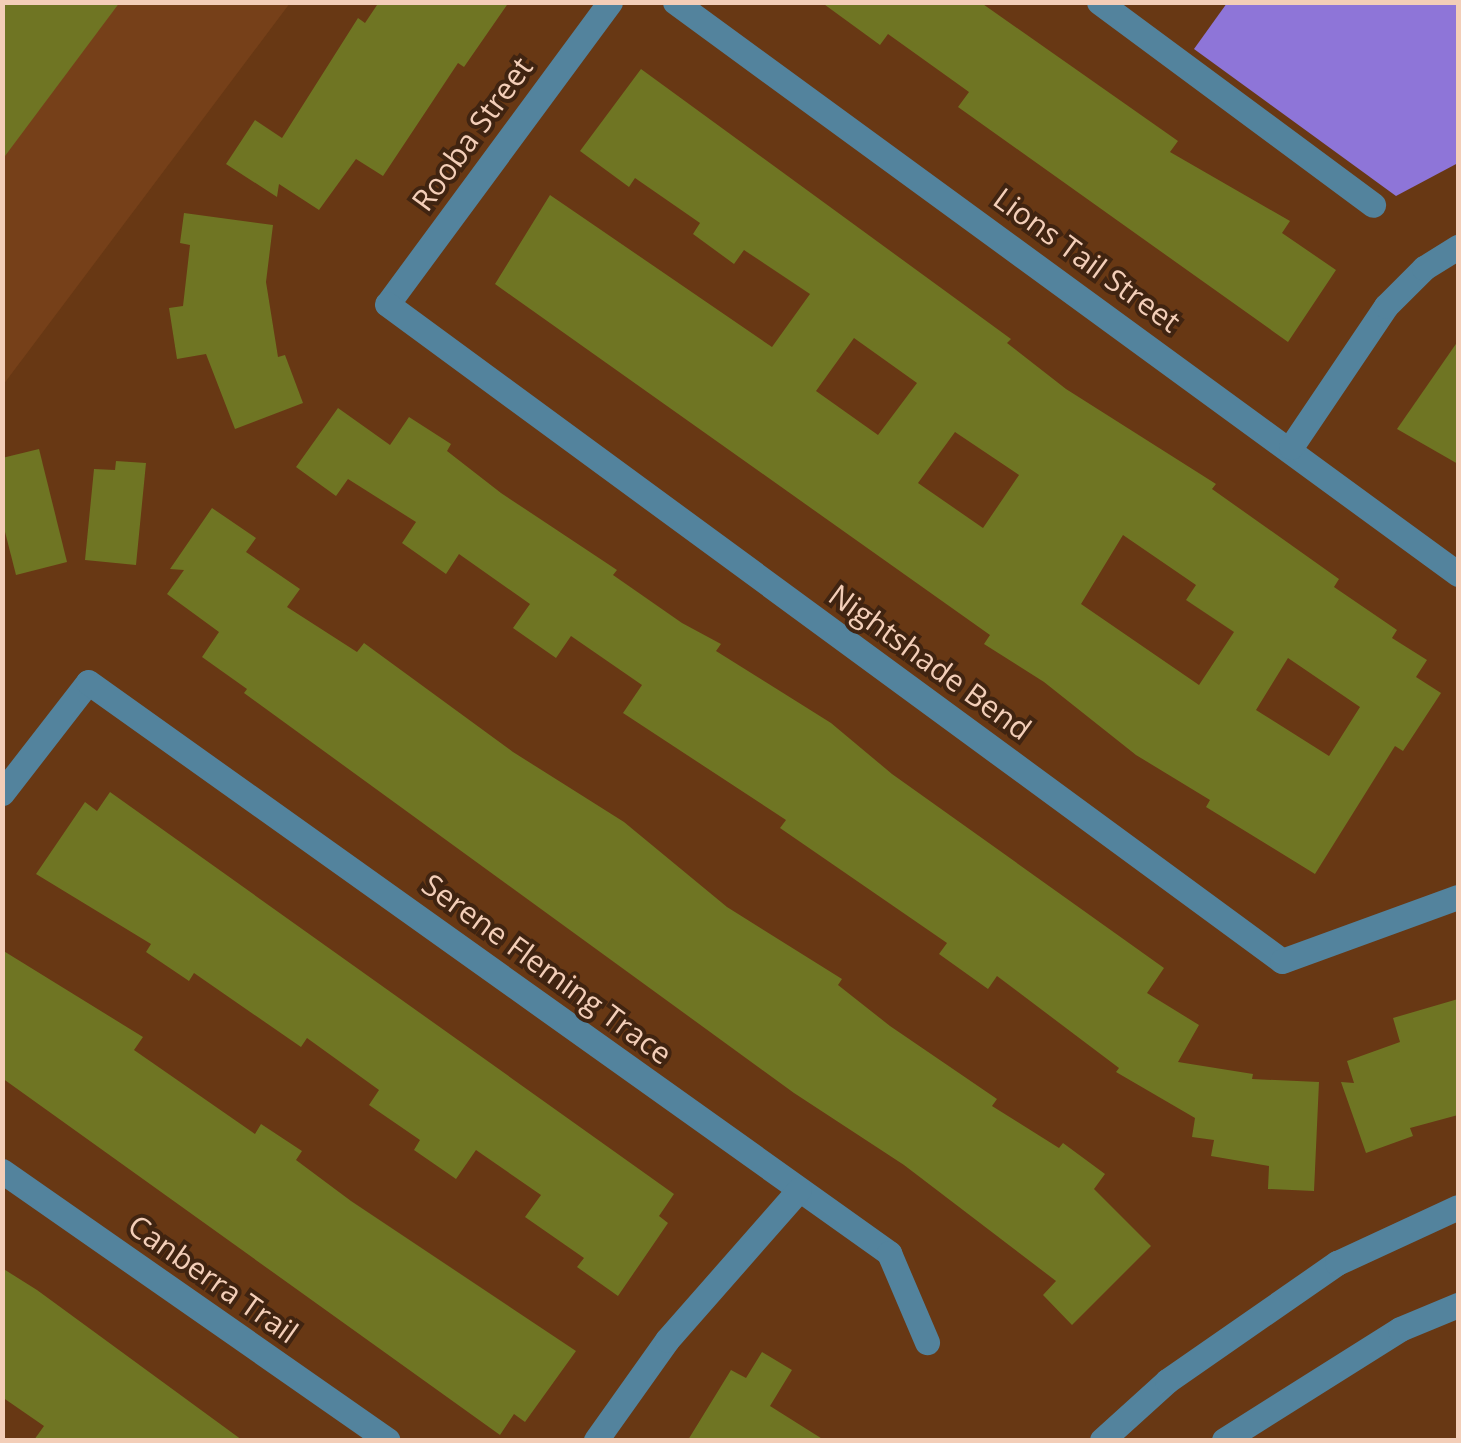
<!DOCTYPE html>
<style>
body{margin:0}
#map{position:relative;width:1461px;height:1443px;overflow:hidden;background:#683814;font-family:"Open Sans",sans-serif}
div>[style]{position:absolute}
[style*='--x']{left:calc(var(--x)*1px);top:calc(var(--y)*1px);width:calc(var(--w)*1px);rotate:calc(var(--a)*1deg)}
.built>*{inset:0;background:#764019}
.water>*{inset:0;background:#8e75d8}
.building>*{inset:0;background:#6f7523}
.minor>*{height:25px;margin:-12.5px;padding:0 12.5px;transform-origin:12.5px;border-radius:12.5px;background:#53839d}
span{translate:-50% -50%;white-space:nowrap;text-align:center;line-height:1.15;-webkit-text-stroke:8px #402411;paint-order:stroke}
.street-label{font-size:30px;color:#f3ceb8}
.frame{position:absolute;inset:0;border:5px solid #f3ceb8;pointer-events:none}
</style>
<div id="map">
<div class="built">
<div style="clip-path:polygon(3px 3px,290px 3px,3px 385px)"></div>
</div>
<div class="water">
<div style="clip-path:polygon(1227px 3px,1458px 3px,1458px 163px,1396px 196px,1194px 49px)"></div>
</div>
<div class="building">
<div style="clip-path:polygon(2px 2px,120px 2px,2px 160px)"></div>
<div style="clip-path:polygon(379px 2px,509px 2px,464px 67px,458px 63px,383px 176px,356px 159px,319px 210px,279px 184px,277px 197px,226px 164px,255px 120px,282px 138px,358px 18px,365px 23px)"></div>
<div style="clip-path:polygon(821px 2px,980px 2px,1178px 141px,1170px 152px,1290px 221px,1282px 233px,1336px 270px,1288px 342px,958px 107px,969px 92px,888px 34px,880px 45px)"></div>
<div style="clip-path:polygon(evenodd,641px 69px,1011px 339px,1007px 343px,1066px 389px,1216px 484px,1212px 489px,1339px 579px,1334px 587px,1397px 630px,1392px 638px,1427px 660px,1416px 677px,1441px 693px,1403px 751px,1395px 746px,1315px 874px,1206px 807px,1210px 800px,1136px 755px,1044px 682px,984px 644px,990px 635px,495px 284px,550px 195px,772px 347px,810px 294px,744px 250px,734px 264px,693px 234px,700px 223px,635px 178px,629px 187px,580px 151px,641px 69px,854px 338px,917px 383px,878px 435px,816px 391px,854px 338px,641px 69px,955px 432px,1019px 475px,983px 528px,918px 483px,955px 432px,641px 69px,1123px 535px,1196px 585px,1186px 600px,1234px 632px,1199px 685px,1081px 604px,1123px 535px,641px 69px,1288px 658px,1360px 707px,1329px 756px,1256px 710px,1288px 658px)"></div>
<div style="clip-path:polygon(184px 213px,273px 225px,266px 282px,278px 357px,285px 355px,303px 403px,235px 429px,206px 354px,177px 359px,169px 308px,183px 306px,190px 245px,180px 243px)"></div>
<div style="clip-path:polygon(1458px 341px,1458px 464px,1397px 429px)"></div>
<div style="clip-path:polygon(338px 408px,390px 445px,409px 417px,451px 444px,447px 451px,501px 493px,617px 570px,613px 575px,682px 623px,721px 644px,716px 651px,831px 723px,892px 774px,1164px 968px,1147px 993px,1199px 1025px,1178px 1062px,1253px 1074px,1252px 1079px,1319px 1082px,1314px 1191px,1268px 1189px,1269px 1166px,1211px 1156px,1214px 1140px,1192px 1137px,1195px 1118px,1116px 1072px,1119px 1068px,997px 976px,988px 989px,939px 954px,947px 943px,780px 828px,786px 820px,623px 713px,642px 685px,571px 636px,556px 658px,513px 628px,530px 604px,459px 554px,446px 574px,402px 543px,416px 522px,348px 479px,336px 496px,296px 467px)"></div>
<div style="clip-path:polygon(39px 449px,67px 562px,16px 575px,2px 520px,2px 458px)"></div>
<div style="clip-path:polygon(116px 461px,146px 463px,136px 565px,85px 560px,94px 469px,115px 470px)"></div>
<div style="clip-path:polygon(212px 508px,256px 538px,246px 552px,300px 589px,287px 607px,357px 652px,364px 643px,513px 752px,624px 822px,727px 907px,842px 979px,838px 985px,890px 1026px,997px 1099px,992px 1106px,1059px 1148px,1063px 1143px,1105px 1174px,1094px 1189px,1151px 1246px,1072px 1325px,1043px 1295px,1056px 1281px,904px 1165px,794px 1093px,244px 693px,247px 689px,202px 657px,219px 632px,167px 594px,184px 570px,170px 569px)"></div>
<div style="clip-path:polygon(110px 792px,674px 1194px,659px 1216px,668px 1223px,618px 1296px,577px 1267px,584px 1258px,525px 1217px,541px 1195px,476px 1150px,456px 1179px,414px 1150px,420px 1140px,369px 1105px,379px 1090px,307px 1038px,301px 1047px,194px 973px,189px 981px,146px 952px,151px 944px,36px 874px,85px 802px,97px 811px)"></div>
<div style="clip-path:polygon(2px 950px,143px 1037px,134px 1050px,255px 1134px,261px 1124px,302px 1151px,296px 1160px,351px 1201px,576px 1351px,525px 1422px,514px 1414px,500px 1435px,2px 1078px)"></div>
<div style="clip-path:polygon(1458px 999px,1458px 1115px,1410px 1128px,1413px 1136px,1366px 1153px,1341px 1082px,1354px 1083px,1347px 1061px,1400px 1042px,1393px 1018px)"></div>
<div style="clip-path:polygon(2px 1268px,37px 1290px,242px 1440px,34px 1440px,44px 1426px,2px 1397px)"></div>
<div style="clip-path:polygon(762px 1352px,792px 1370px,770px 1406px,824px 1440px,688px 1440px,731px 1370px,746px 1378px)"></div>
</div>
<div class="minor">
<div style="--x:610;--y:2;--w:375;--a:126.4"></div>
<div style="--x:387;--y:304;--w:1110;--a:36.28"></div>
<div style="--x:1282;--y:961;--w:187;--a:-20"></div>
<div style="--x:675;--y:2;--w:970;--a:36.15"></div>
<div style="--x:1099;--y:2;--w:341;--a:36.5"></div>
<div style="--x:1291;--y:447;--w:170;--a:-56"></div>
<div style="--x:1386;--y:306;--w:54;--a:-45"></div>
<div style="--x:1424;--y:268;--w:40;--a:-32"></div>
<div style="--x:2;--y:793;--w:140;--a:-52.2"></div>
<div style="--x:88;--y:682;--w:984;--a:35.48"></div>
<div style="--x:889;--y:1253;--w:97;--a:66.9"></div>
<div style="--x:2;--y:1171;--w:470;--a:34.9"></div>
<div style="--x:596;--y:1440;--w:123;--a:-54.6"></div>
<div style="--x:667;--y:1340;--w:200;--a:-48.7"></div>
<div style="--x:1102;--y:1440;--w:88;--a:-42.2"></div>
<div style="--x:1167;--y:1381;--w:207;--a:-34.8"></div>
<div style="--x:1337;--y:1263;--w:133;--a:-24.8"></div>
<div style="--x:1224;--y:1440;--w:208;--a:-32.2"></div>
<div style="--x:1400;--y:1329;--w:63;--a:-22.5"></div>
</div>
<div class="street-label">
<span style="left:472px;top:134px;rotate:-54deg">Rooba Street</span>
<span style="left:1087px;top:260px;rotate:36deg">Lions Tail Street</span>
<span style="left:930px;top:662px;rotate:36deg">Nightshade Bend</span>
<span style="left:547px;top:969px;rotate:36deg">Serene Fleming Trace</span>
<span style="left:213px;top:1279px;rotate:35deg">Canberra Trail</span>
</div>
<div class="frame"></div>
</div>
